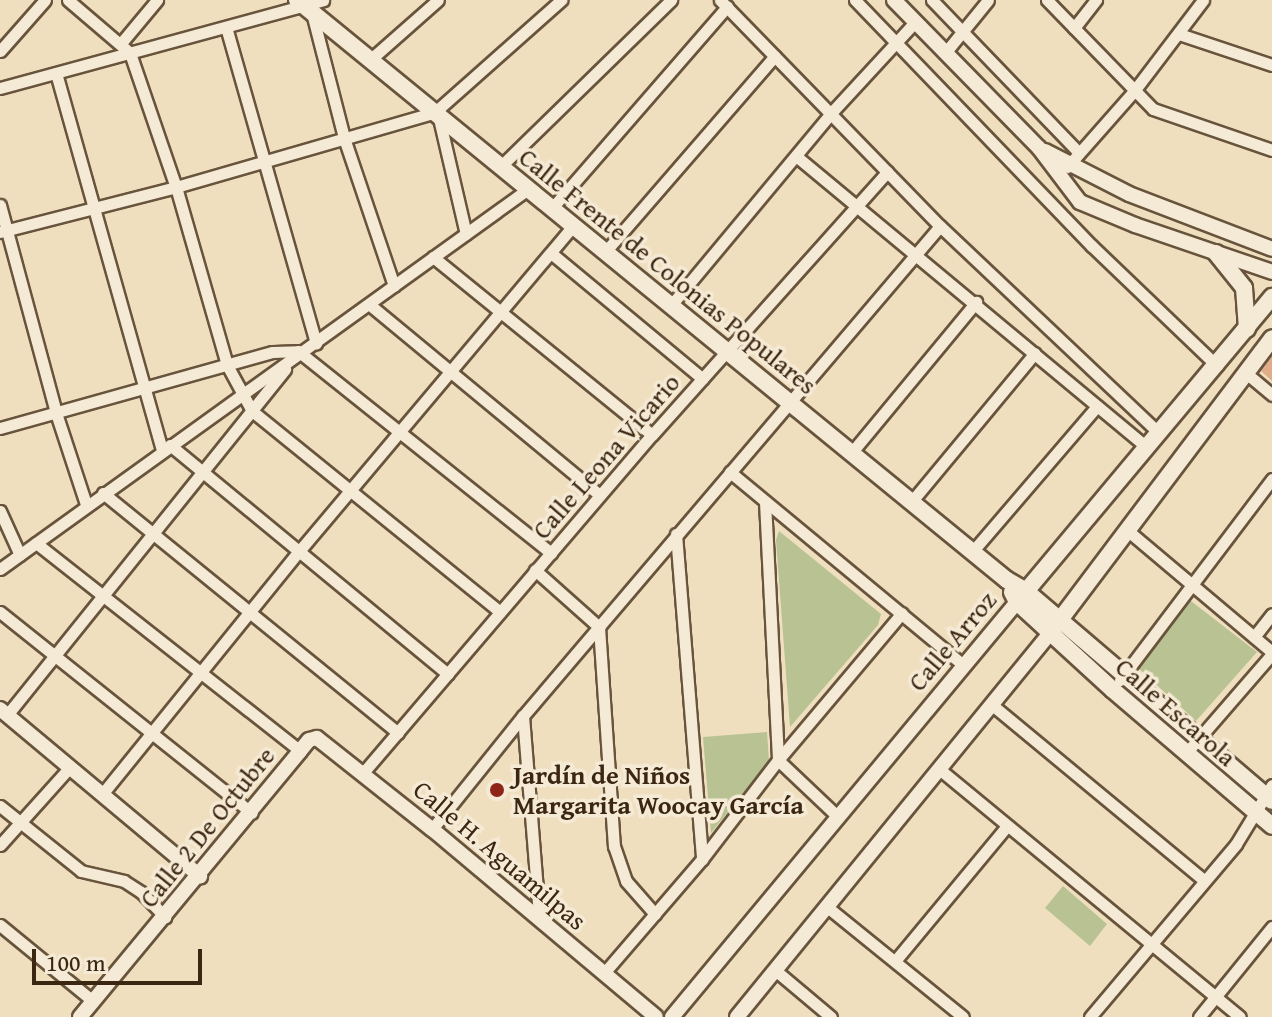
<!DOCTYPE html>
<meta charset="utf-8">
<style>
body{margin:0}
#map{position:relative;width:1272px;height:1017px;overflow:hidden;background:#f0dfbf;font-family:"Gentium Book Plus",serif}
div>[style]{position:absolute}
[style*='--x']{left:calc(var(--x)*1px);top:calc(var(--y)*1px);width:calc(var(--w)*1px);rotate:calc(var(--a)*1deg)}
.green>*{inset:0;background:#b8c292}
.building>*{inset:0;background:#e1ac89}
.roads{filter:drop-shadow(2px 0 #68543c) drop-shadow(-2px 0 #68543c) drop-shadow(0 2px #68543c) drop-shadow(0 -2px #68543c)}
.minor>*{height:11px;margin:-5.5px;padding:0 5.5px;transform-origin:5.5px;border-radius:5.5px;background:#f5ead5}
.tertiary>*{height:14px;margin:-7px;padding:0 7px;transform-origin:7px;border-radius:7px;background:#f5ead5}
.secondary>*{height:16px;margin:-8px;padding:0 8px;transform-origin:8px;border-radius:8px;background:#f5ead5}
.dots>*{width:22px;height:22px;translate:-50% -50%;box-sizing:border-box;border:4px solid #f5ead5;border-radius:50%}
span{translate:-50% -50%;white-space:nowrap;text-align:center;line-height:1.15;-webkit-text-stroke:7px #f5ead5;paint-order:stroke}
.street-label{font-size:26px;color:#3b2611}
.poi-label{font-size:26px;color:#3b2611;font-weight:700}
.left{translate:0 -50%;text-align:left}
.scale{position:absolute;left:32px;top:949px;width:170px;height:36px;box-sizing:border-box;border:4px solid #3b2611;border-top:0;padding-left:10px;font-size:24px;line-height:28px;white-space:nowrap;color:#3b2611;-webkit-text-stroke:6px #f5ead5;paint-order:stroke}
</style>
<div id="map">
<div class="green">
<div style="clip-path:polygon(779px 531px,881px 614px,878px 625px,790px 727px,776px 540px)"></div>
<div style="clip-path:polygon(1187px 598px,1257px 652px,1196px 721px,1137px 667px)"></div>
<div style="clip-path:polygon(767px 732px,769px 761px,711px 833px,703px 737px)"></div>
<div style="clip-path:polygon(1063px 886px,1107px 924px,1090px 946px,1045px 908px)"></div>
</div>
<div class="building">
<div style="clip-path:polygon(1272px 356px,1272px 381px,1261px 371px)"></div>
</div>
<div class="roads">
<div class="minor">
<div style="--x:68;--y:0;--w:82;--a:40.5"></div>
<div style="--x:130;--y:53;--w:142;--a:71.1"></div>
<div style="--x:176;--y:187;--w:185;--a:74"></div>
<div style="--x:227;--y:365;--w:52;--a:61.5"></div>
<div style="--x:252;--y:411;--w:319;--a:39"></div>
<div style="--x:720;--y:0;--w:315;--a:45.8"></div>
<div style="--x:940;--y:226;--w:301;--a:43.4"></div>
<div style="--x:855;--y:0;--w:342;--a:46.1"></div>
<div style="--x:1092;--y:246;--w:173;--a:43.8"></div>
<div style="--x:932;--y:0;--w:212;--a:46.1"></div>
<div style="--x:1047;--y:0;--w:152;--a:45.8"></div>
<div style="--x:1153;--y:109;--w:126;--a:19"></div>
<div style="--x:312;--y:13;--w:129;--a:75.6"></div>
<div style="--x:344;--y:138;--w:156;--a:71.3"></div>
<div style="--x:226;--y:27;--w:329;--a:74.1"></div>
<div style="--x:1074;--y:28;--w:36;--a:-52"></div>
<div style="--x:1179;--y:34;--w:98;--a:18.4"></div>
<div style="--x:122;--y:42;--w:55;--a:-50.2"></div>
<div style="--x:0;--y:51;--w:68;--a:-48.6"></div>
<div style="--x:945;--y:53;--w:68;--a:-50.9"></div>
<div style="--x:371;--y:59;--w:89;--a:-41.4"></div>
<div style="--x:56;--y:73;--w:393;--a:74.3"></div>
<div style="--x:0;--y:88;--w:335;--a:-15.2"></div>
<div style="--x:438;--y:114;--w:123;--a:76.9"></div>
<div style="--x:796;--y:156;--w:456;--a:39.7"></div>
<div style="--x:501;--y:166;--w:238;--a:-44.3"></div>
<div style="--x:1067;--y:167;--w:101;--a:-48.6"></div>
<div style="--x:1134;--y:91;--w:114;--a:-52.8"></div>
<div style="--x:0;--y:205;--w:215;--a:74.9"></div>
<div style="--x:56;--y:413;--w:96;--a:71.8"></div>
<div style="--x:552;--y:208;--w:267;--a:-49"></div>
<div style="--x:0;--y:232;--w:182;--a:-14.3"></div>
<div style="--x:176;--y:187;--w:270;--a:-16.1"></div>
<div style="--x:435;--y:112;--w:169;--a:-41.6"></div>
<div style="--x:605;--y:252;--w:259;--a:-49.1"></div>
<div style="--x:551;--y:253;--w:197;--a:39.7"></div>
<div style="--x:433;--y:257;--w:282;--a:39.1"></div>
<div style="--x:672;--y:304;--w:249;--a:-50.2"></div>
<div style="--x:831;--y:113;--w:124;--a:-47.3"></div>
<div style="--x:370;--y:305;--w:298;--a:39.6"></div>
<div style="--x:1246;--y:373;--w:34;--a:40"></div>
<div style="--x:0;--y:428;--w:283;--a:-15.6"></div>
<div style="--x:273;--y:352;--w:25;--a:-2"></div>
<div style="--x:298;--y:351;--w:324;--a:38.6"></div>
<div style="--x:170;--y:445;--w:360;--a:39.5"></div>
<div style="--x:852;--y:452;--w:195;--a:-50.4"></div>
<div style="--x:730;--y:472;--w:303;--a:39.6"></div>
<div style="--x:103;--y:493;--w:380;--a:39.1"></div>
<div style="--x:912;--y:501;--w:192;--a:-50.3"></div>
<div style="--x:765;--y:502;--w:258;--a:87.1"></div>
<div style="--x:778;--y:760;--w:80;--a:43.5"></div>
<div style="--x:0;--y:511;--w:48;--a:65.6"></div>
<div style="--x:1127;--y:530;--w:189;--a:40.1"></div>
<div style="--x:676;--y:534;--w:326;--a:85.4"></div>
<div style="--x:36;--y:543;--w:336;--a:38.2"></div>
<div style="--x:972;--y:552;--w:192;--a:-49.4"></div>
<div style="--x:0;--y:569;--w:651;--a:-35.74"></div>
<div style="--x:535;--y:570;--w:86;--a:41.7"></div>
<div style="--x:599;--y:627;--w:220;--a:86.1"></div>
<div style="--x:614;--y:846;--w:37;--a:71"></div>
<div style="--x:626;--y:881;--w:44;--a:48.7"></div>
<div style="--x:0;--y:612;--w:322;--a:38.6"></div>
<div style="--x:1254;--y:637;--w:29;--a:-52"></div>
<div style="--x:1120;--y:680;--w:252;--a:-52.9"></div>
<div style="--x:991;--y:704;--w:276;--a:39.6"></div>
<div style="--x:7;--y:715;--w:444;--a:-51.2"></div>
<div style="--x:523;--y:716;--w:202;--a:85.4"></div>
<div style="--x:1187;--y:752;--w:130;--a:-49.1"></div>
<div style="--x:938;--y:768;--w:391;--a:39.5"></div>
<div style="--x:362;--y:774;--w:446;--a:-49.5"></div>
<div style="--x:652;--y:435;--w:353;--a:-48.2"></div>
<div style="--x:103;--y:793;--w:313;--a:-51"></div>
<div style="--x:300;--y:550;--w:424;--a:-49.9"></div>
<div style="--x:0;--y:806;--w:104;--a:38.7"></div>
<div style="--x:81;--y:871;--w:44;--a:13.1"></div>
<div style="--x:124;--y:881;--w:20;--a:33"></div>
<div style="--x:141;--y:892;--w:35;--a:46"></div>
<div style="--x:432;--y:829;--w:145;--a:-51.2"></div>
<div style="--x:523;--y:716;--w:643;--a:-49.6"></div>
<div style="--x:0;--y:845;--w:105;--a:-48.1"></div>
<div style="--x:826;--y:906;--w:176;--a:39"></div>
<div style="--x:0;--y:925;--w:120;--a:39.3"></div>
<div style="--x:895;--y:961;--w:175;--a:-50.3"></div>
<div style="--x:775;--y:970;--w:73;--a:40"></div>
<div style="--x:604;--y:973;--w:150;--a:-49.3"></div>
<div style="--x:702;--y:859;--w:125;--a:-52.5"></div>
<div style="--x:778;--y:760;--w:192;--a:-49.9"></div>
<div style="--x:1090;--y:1017;--w:226;--a:-49.8"></div>
<div style="--x:1236;--y:844;--w:69;--a:-58.6"></div>
<div style="--x:1199;--y:1017;--w:116;--a:-51"></div>
</div>
<div class="tertiary">
<div style="--x:894;--y:0;--w:207;--a:45.6"></div>
<div style="--x:1039;--y:148;--w:68;--a:52.8"></div>
<div style="--x:1080;--y:202;--w:60;--a:22.7"></div>
<div style="--x:1135;--y:225;--w:145;--a:18.9"></div>
<div style="--x:1045;--y:151;--w:94;--a:27.1"></div>
<div style="--x:1129;--y:194;--w:153;--a:21"></div>
<div style="--x:0;--y:709;--w:261;--a:39.9"></div>
<div style="--x:80;--y:1017;--w:345;--a:-50.4"></div>
<div style="--x:300;--y:751;--w:14;--a:-51"></div>
<div style="--x:309;--y:740;--w:8;--a:-14"></div>
<div style="--x:317;--y:738;--w:147;--a:38.4"></div>
<div style="--x:432;--y:829;--w:292;--a:40"></div>
<div style="--x:672;--y:1017;--w:540;--a:-50.26"></div>
<div style="--x:737;--y:1017;--w:495;--a:-50.8"></div>
</div>
<div class="secondary">
<div style="--x:297;--y:0;--w:917;--a:39.25"></div>
<div style="--x:1007;--y:580;--w:22;--a:30"></div>
<div style="--x:1026;--y:591;--w:323;--a:40.5"></div>
<div style="--x:1216;--y:253;--w:45;--a:51.3"></div>
<div style="--x:1244;--y:288;--w:41;--a:85.8"></div>
<div style="--x:1012;--y:592;--w:11;--a:63"></div>
<div style="--x:1017;--y:602;--w:130;--a:42.5"></div>
<div style="--x:1113;--y:690;--w:209;--a:40.5"></div>
<div style="--x:1017;--y:602;--w:398;--a:-50.1"></div>
<div style="--x:1050;--y:633;--w:369;--a:-53"></div>
</div>
</div>
<div class="dots">
<div style="left:497px;top:790px;background:#8f2418"></div>
</div>
<div class="street-label">
<span style="left:668px;top:271px;rotate:39deg">Calle Frente de Colonias Populares</span>
<span style="left:606px;top:456px;rotate:-49deg">Calle Leona Vicario</span>
<span style="left:952px;top:641px;rotate:-50deg">Calle Arroz</span>
<span style="left:1176px;top:712px;rotate:41deg">Calle Escarola</span>
<span style="left:207px;top:827px;rotate:-51deg">Calle 2 De Octubre</span>
<span style="left:500px;top:855px;rotate:40deg">Calle H. Aguamilpas</span>
</div>
<div class="poi-label">
<span class="left" style="left:513px;top:790px">Jardín de Niños<br>Margarita Woocay García</span>
</div>
<div class="scale">100 m</div>
</div>
